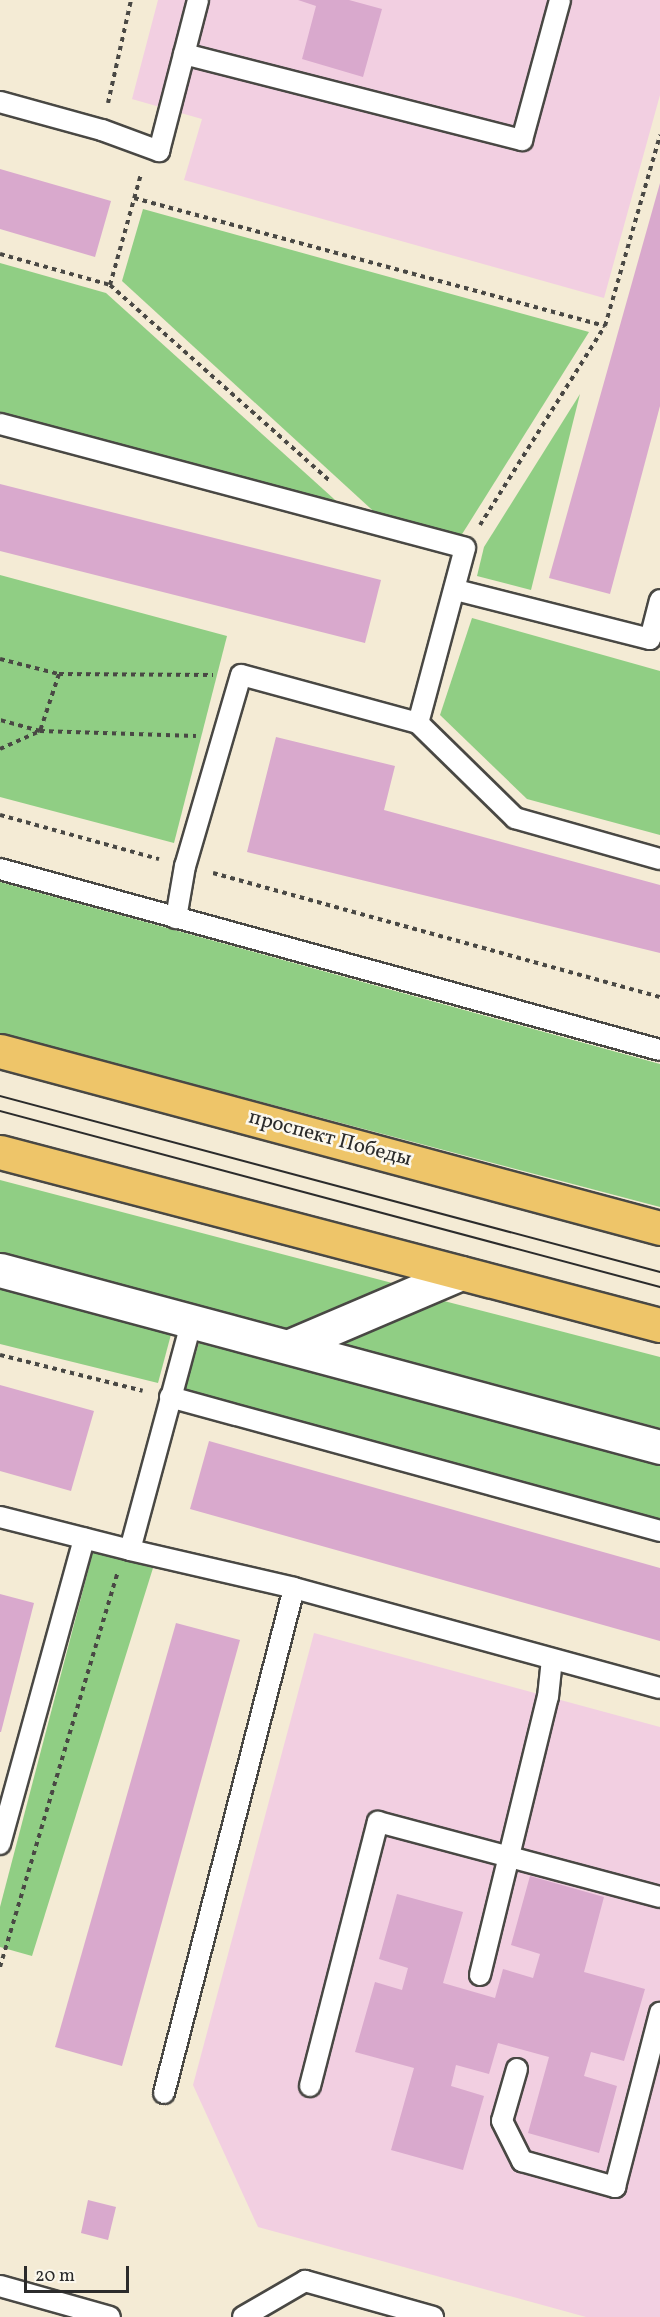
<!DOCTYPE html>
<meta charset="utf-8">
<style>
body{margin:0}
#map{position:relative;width:660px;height:2317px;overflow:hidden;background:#f4ebd5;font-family:Vollkorn,serif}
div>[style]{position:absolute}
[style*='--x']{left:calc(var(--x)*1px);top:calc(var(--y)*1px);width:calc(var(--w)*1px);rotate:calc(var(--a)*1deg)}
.built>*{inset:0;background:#f2cfe1}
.green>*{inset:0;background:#90ce84}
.building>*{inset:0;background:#d9a9cd}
.path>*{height:4px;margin-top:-2px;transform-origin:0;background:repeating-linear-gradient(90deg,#494844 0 4.5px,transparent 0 9px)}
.roads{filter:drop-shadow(2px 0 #494844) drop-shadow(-2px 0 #494844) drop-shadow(0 2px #494844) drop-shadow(0 -2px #494844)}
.lane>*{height:20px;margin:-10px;padding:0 10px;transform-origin:10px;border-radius:10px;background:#fff}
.street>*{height:33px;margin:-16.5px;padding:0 16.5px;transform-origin:16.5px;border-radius:16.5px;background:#fff}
.primary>*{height:33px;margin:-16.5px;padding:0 16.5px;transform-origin:16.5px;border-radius:16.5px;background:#eec569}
.tram>*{height:1.5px;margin:-0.75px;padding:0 0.75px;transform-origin:0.75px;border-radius:0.75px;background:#2b2b2b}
span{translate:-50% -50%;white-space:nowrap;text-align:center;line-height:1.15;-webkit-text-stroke:5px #fbf7ec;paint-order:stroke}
.street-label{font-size:21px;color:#2b2b2b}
.scale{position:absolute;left:24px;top:2266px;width:105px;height:27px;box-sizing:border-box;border:3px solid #2b2b2b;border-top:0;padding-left:8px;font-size:18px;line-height:21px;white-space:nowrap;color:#2b2b2b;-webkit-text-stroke:4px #fbf7ec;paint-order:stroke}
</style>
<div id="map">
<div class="built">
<div style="clip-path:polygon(158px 0,660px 0,660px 95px,604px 298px,184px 180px,202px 119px,132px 99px)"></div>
<div style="clip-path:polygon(314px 1633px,660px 1727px,660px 2317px,586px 2317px,258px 2227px,193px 2085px)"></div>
</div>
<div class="green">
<div style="clip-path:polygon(143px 209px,589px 332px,459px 539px,382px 519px,122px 281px)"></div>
<div style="clip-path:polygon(0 263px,106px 293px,344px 508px,0 416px)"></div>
<div style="clip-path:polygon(580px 394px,531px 590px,477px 576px,484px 547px)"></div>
<div style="clip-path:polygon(0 575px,227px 636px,174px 843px,0 797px)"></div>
<div style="clip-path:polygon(472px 618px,660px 671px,660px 835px,527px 799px,440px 715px)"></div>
<div style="clip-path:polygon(0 882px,660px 1064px,660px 1207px,0 1033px)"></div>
<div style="clip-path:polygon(0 1180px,396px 1284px,290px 1330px,0 1254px)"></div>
<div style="clip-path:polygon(0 1282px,173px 1327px,158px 1383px,0 1344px)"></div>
<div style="clip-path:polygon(444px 1301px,660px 1357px,660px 1428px,341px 1343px)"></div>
<div style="clip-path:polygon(201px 1336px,660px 1460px,660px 1519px,185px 1389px)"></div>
<div style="clip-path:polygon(93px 1552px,153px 1568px,32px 1956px,0 1947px,0 1907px)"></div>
</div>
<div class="building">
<div style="clip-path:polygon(298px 0,349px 0,382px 9px,363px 77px,302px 59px,316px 6px)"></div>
<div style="clip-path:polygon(0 169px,111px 201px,95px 257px,0 229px)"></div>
<div style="clip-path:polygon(660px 183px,660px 406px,610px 594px,549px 578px)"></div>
<div style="clip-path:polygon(0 484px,381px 580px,365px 643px,0 551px)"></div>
<div style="clip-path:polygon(276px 737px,395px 766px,384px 810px,660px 885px,660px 953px,247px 852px)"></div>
<div style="clip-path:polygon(0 1385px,94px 1411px,71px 1491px,0 1471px)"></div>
<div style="clip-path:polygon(209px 1441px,660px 1568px,660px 1641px,190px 1509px)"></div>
<div style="clip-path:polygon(0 1594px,34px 1603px,1px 1732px,0 1732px)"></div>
<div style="clip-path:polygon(176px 1623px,240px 1640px,122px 2066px,55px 2047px)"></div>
<div style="clip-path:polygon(530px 1876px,604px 1897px,584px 1972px,645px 1989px,624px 2061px,591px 2052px,584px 2076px,617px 2086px,599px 2153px,528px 2133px,549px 2057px,498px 2043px,489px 2074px,456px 2065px,451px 2086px,484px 2096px,463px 2170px,391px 2150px,414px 2068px,355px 2052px,375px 1982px,402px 1990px,408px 1968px,379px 1959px,397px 1894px,463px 1912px,443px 1983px,495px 1998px,503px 1969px,533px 1978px,540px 1954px,511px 1945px)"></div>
<div style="clip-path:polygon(88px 2200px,116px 2207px,108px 2240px,81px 2233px)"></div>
</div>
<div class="path">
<div style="--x:108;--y:103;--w:106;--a:-77.4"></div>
<div style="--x:134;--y:198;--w:488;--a:15.2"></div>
<div style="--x:0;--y:254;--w:114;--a:15.7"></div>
<div style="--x:110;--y:285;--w:296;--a:41.7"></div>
<div style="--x:110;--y:285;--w:115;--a:-74.4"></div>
<div style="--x:480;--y:525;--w:235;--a:-57.9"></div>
<div style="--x:605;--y:326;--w:199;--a:-73.9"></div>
<div style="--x:0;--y:659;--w:61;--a:14.3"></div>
<div style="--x:59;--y:674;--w:60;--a:108.4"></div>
<div style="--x:40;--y:731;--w:41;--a:-164.6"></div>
<div style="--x:59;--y:674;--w:154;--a:0.4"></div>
<div style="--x:0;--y:749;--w:44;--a:-24.2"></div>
<div style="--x:40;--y:731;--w:156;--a:1.8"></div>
<div style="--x:0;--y:815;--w:165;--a:15.5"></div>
<div style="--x:213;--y:873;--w:464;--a:15.5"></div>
<div style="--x:0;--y:1355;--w:147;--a:14.1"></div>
<div style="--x:0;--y:1967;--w:410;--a:-73.4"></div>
</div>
<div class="roads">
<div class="lane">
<div style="--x:184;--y:54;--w:349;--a:14.3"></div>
<div style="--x:522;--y:140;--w:145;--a:-74.8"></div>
<div style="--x:0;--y:102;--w:106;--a:15.4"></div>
<div style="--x:102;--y:130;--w:61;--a:20.2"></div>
<div style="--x:159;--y:151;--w:156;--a:-75.5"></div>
<div style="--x:0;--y:424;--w:481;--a:14.9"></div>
<div style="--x:465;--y:548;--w:181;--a:105"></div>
<div style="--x:418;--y:723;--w:183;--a:-164.8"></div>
<div style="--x:241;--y:675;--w:199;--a:106.3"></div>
<div style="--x:185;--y:866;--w:53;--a:99.8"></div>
<div style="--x:456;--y:590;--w:200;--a:14.2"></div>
<div style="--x:650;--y:639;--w:40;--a:-75.6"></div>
<div style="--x:418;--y:723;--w:136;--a:44.4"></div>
<div style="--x:515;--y:818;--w:151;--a:15.8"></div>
<div style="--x:0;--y:869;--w:684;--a:15.34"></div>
<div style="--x:192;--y:1320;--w:238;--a:105.1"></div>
<div style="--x:130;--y:1550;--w:168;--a:13"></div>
<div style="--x:294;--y:1588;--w:379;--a:15.3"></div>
<div style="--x:170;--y:1397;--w:508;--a:15.29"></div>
<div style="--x:0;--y:1517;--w:134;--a:14.2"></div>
<div style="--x:0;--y:1844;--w:317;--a:-74.6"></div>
<div style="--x:480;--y:1975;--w:286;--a:-76.3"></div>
<div style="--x:548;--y:1697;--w:38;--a:-84"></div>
<div style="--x:517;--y:2069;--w:54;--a:106.1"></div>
<div style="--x:502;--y:2121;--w:45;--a:63.4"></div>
<div style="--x:522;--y:2161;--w:97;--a:15.6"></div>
<div style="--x:615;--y:2187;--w:180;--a:-75.5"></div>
<div style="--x:310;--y:2086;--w:273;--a:-75.6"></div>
<div style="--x:378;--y:1822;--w:292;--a:14.9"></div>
<div style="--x:164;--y:2093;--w:521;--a:-75.56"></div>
<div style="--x:0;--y:2286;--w:114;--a:15.7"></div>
<div style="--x:243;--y:2317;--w:72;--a:-30.1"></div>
<div style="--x:305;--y:2281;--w:133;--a:15.7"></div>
</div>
<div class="street">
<div style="--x:0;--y:1270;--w:683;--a:15.01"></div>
<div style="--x:290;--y:1346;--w:186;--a:-23.1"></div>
</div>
<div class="primary">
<div style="--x:0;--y:1051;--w:683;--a:15.01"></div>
<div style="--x:0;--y:1152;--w:682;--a:14.69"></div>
</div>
</div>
<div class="tram">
<div style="--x:0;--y:1096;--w:683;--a:14.93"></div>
<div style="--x:0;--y:1111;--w:683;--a:14.93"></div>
</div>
<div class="street-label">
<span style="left:330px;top:1139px;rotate:15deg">проспект Победы</span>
</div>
<div class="scale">20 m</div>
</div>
